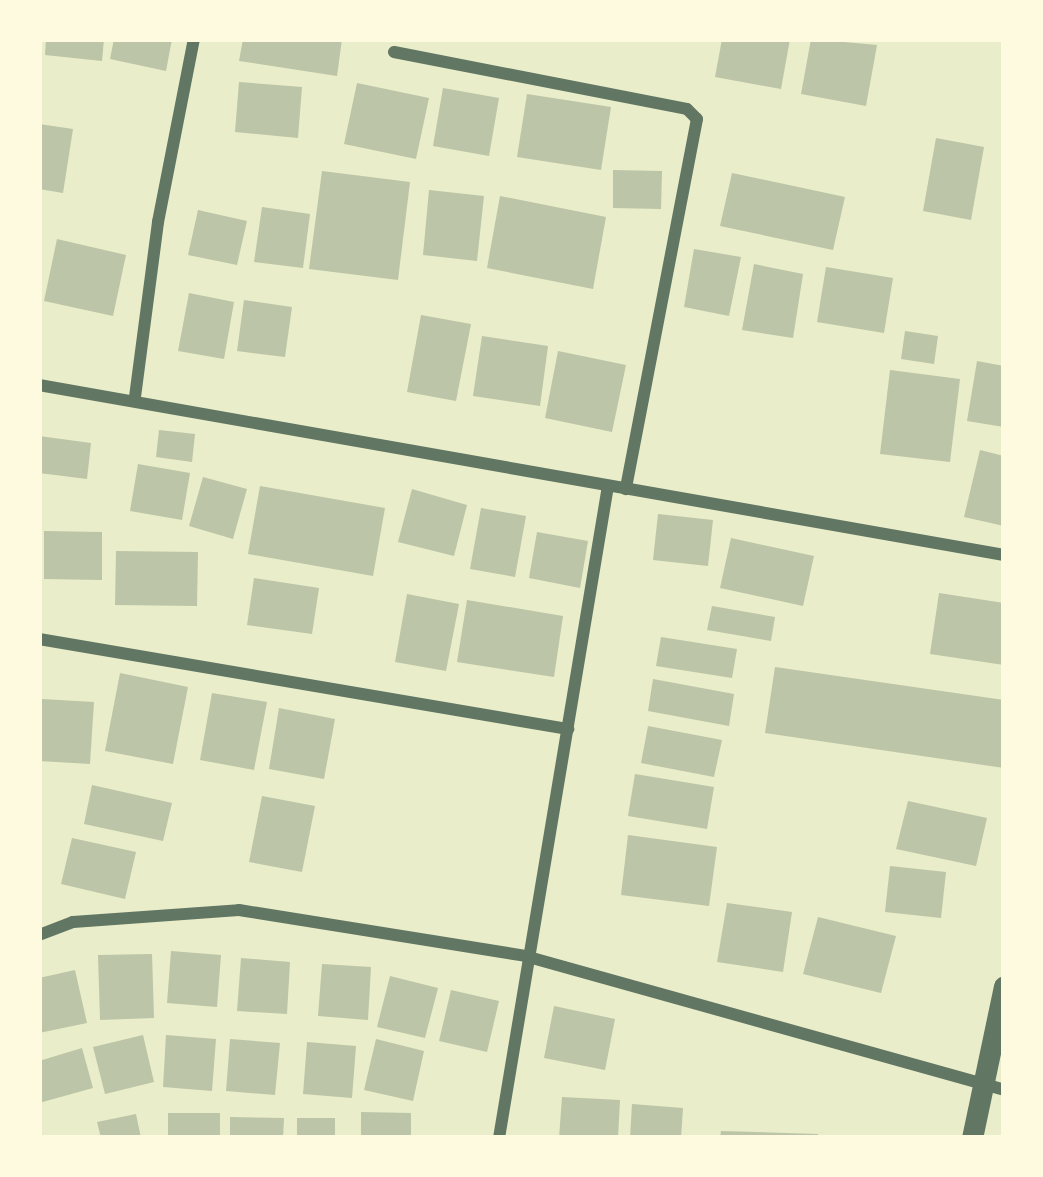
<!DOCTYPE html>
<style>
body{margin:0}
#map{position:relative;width:1043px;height:1177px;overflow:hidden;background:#e9edc9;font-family:Inter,sans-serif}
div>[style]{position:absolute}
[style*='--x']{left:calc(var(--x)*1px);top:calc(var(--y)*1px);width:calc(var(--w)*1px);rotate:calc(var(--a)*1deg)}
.building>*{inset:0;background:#bcc5a7}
.minor>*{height:12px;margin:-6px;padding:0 6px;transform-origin:6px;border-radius:6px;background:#617663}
.tertiary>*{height:21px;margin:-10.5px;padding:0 10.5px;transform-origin:10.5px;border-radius:10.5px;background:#617663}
span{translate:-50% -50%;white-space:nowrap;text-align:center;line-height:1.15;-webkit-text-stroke:9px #fefae0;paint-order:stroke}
.frame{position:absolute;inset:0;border:42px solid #fefae0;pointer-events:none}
</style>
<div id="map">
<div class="building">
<div style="clip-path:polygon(46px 39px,104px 39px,102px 61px,45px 55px)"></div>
<div style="clip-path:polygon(114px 39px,172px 39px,166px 71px,110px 59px)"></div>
<div style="clip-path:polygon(243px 39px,342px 39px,337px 76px,239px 61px)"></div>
<div style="clip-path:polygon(722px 39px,790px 39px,781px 89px,715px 77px)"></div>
<div style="clip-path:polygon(811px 39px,877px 45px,866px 106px,801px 94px)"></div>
<div style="clip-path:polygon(239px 82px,302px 87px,298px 138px,235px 132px)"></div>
<div style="clip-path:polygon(357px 83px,429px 98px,416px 159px,344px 144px)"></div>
<div style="clip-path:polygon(443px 88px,499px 98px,489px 156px,433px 146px)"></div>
<div style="clip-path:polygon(527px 94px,611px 107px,601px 170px,517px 157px)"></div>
<div style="clip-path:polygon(39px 124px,73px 129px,63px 193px,39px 189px)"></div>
<div style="clip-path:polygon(936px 138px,984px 147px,971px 220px,923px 211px)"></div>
<div style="clip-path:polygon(613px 170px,662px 171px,661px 209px,613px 208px)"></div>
<div style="clip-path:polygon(322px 171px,410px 182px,398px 280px,309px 269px)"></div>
<div style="clip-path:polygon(732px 173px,845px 197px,833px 250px,720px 226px)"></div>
<div style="clip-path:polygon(429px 190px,484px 196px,477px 261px,423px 255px)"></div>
<div style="clip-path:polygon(500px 196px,606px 217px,593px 289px,487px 268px)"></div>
<div style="clip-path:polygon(262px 207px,310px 214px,303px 268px,254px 262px)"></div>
<div style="clip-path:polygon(198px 210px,247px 221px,237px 265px,188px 255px)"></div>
<div style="clip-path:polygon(57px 239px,126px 255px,113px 316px,44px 301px)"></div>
<div style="clip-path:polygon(694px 249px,741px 257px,729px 316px,684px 307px)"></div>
<div style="clip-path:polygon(754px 264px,803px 274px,793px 338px,742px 330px)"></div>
<div style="clip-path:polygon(826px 267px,893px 278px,884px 333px,817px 322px)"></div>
<div style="clip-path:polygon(189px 293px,234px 302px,224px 359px,178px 351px)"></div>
<div style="clip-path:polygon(244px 300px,292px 307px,285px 357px,237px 351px)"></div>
<div style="clip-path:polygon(421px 315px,471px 324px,456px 401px,407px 392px)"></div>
<div style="clip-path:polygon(905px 331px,938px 336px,934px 364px,901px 359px)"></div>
<div style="clip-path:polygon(482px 336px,548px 346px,540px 406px,473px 396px)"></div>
<div style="clip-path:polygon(558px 351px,626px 365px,612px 432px,545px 418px)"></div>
<div style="clip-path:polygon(977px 361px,1004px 366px,1004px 427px,967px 421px)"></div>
<div style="clip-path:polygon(890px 370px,960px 379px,950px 462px,880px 454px)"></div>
<div style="clip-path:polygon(159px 430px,195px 434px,192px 462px,156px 457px)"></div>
<div style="clip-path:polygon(39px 436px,91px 443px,87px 479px,39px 473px)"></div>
<div style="clip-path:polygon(980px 450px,1004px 456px,1004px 526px,964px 517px)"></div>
<div style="clip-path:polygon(138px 464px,190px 473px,182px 520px,130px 511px)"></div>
<div style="clip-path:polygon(203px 477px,247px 489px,233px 539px,189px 526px)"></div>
<div style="clip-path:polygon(260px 486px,385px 508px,373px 576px,248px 554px)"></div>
<div style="clip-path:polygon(412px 489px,467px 505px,454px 556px,398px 542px)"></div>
<div style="clip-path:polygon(481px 508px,526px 516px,515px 577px,470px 569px)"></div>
<div style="clip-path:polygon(658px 514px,713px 520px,708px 566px,653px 560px)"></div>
<div style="clip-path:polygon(44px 531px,102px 532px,102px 580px,44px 579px)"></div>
<div style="clip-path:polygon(537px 532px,588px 541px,580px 588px,529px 578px)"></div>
<div style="clip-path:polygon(731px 538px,814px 556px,803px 606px,720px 588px)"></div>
<div style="clip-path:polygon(116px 551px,198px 552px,197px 606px,115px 605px)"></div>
<div style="clip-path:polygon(254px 578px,319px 588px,312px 634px,247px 625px)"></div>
<div style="clip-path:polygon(939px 593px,1004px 603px,1004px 665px,930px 654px)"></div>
<div style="clip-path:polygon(407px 594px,459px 604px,446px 671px,395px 662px)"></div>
<div style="clip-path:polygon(467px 600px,563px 616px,554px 677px,457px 662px)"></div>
<div style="clip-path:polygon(712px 606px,775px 617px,771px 641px,707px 630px)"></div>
<div style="clip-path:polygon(661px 637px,737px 649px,732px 678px,656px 666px)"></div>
<div style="clip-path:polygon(775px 667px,1004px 700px,1004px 768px,765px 733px)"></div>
<div style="clip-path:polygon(120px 673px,188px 687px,173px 764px,105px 751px)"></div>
<div style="clip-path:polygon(653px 679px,734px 694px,729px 726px,648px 711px)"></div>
<div style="clip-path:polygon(212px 693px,267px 702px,254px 770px,200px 760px)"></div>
<div style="clip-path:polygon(42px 699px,94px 702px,90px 764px,39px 761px)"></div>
<div style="clip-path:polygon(279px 708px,335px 719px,324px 779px,269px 769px)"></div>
<div style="clip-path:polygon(648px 726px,722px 740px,714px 777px,641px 763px)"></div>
<div style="clip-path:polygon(635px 774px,714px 787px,707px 829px,628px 816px)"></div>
<div style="clip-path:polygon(92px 785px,172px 803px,163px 841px,84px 824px)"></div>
<div style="clip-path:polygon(262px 796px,315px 806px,302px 872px,249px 862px)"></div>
<div style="clip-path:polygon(908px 801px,987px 818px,976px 866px,896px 849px)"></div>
<div style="clip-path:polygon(628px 835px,717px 847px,709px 906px,621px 895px)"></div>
<div style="clip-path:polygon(72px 838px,136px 852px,125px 899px,61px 884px)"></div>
<div style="clip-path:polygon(890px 866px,946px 872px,941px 918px,885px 912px)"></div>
<div style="clip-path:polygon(727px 903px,792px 912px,783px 972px,717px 962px)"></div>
<div style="clip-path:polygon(818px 917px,896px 936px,881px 993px,803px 974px)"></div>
<div style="clip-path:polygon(171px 951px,221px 955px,217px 1007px,167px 1003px)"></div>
<div style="clip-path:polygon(152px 954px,154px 1018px,100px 1020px,98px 955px)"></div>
<div style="clip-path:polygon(241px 958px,290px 962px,287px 1014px,237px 1011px)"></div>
<div style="clip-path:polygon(322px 964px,371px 967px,368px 1020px,318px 1016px)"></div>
<div style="clip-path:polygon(75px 970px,87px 1023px,39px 1033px,39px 978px)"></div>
<div style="clip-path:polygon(390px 976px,438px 988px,425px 1038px,377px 1027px)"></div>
<div style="clip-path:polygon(451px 990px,499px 1001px,487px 1052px,439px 1041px)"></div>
<div style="clip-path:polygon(554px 1006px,615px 1019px,605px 1070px,544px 1058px)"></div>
<div style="clip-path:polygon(143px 1035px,154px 1082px,105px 1094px,93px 1047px)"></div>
<div style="clip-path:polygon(166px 1035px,216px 1039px,212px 1091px,163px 1087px)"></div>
<div style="clip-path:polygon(230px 1039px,280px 1043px,275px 1095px,226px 1091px)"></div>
<div style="clip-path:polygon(376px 1039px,424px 1051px,413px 1101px,364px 1090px)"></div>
<div style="clip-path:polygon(307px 1042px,356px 1046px,352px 1098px,303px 1094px)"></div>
<div style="clip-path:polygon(82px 1048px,93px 1088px,39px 1103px,39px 1061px)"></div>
<div style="clip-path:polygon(562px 1097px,620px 1100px,618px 1138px,559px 1138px)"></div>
<div style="clip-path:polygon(632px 1104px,683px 1108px,681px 1138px,630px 1138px)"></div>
<div style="clip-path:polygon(361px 1112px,411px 1113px,411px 1138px,361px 1138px)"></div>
<div style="clip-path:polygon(168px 1113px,220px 1113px,220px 1138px,168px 1138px)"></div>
<div style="clip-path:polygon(136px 1114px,141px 1138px,101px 1138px,97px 1122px)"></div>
<div style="clip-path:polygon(230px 1117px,284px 1118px,283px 1138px,230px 1138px)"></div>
<div style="clip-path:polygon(297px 1118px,335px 1118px,335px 1138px,297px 1138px)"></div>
<div style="clip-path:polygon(721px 1131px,818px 1134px,818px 1138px,720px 1138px)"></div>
</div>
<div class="minor">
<div style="--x:394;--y:52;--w:298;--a:11"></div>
<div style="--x:687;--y:109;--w:14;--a:45"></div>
<div style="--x:697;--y:119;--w:377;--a:100.9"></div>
<div style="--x:39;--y:385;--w:980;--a:9.99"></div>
<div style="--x:135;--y:397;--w:177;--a:-82.5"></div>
<div style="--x:158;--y:222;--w:187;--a:-78.9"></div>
<div style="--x:39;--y:639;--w:537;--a:9.66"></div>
<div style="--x:39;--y:935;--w:36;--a:-21"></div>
<div style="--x:73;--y:922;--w:166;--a:-4.1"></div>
<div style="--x:239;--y:910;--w:290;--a:9.1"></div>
<div style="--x:525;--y:956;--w:497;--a:15.6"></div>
<div style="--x:499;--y:1138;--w:661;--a:-80.51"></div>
</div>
<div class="tertiary">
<div style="--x:972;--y:1138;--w:155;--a:-78.1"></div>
</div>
<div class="frame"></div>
</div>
